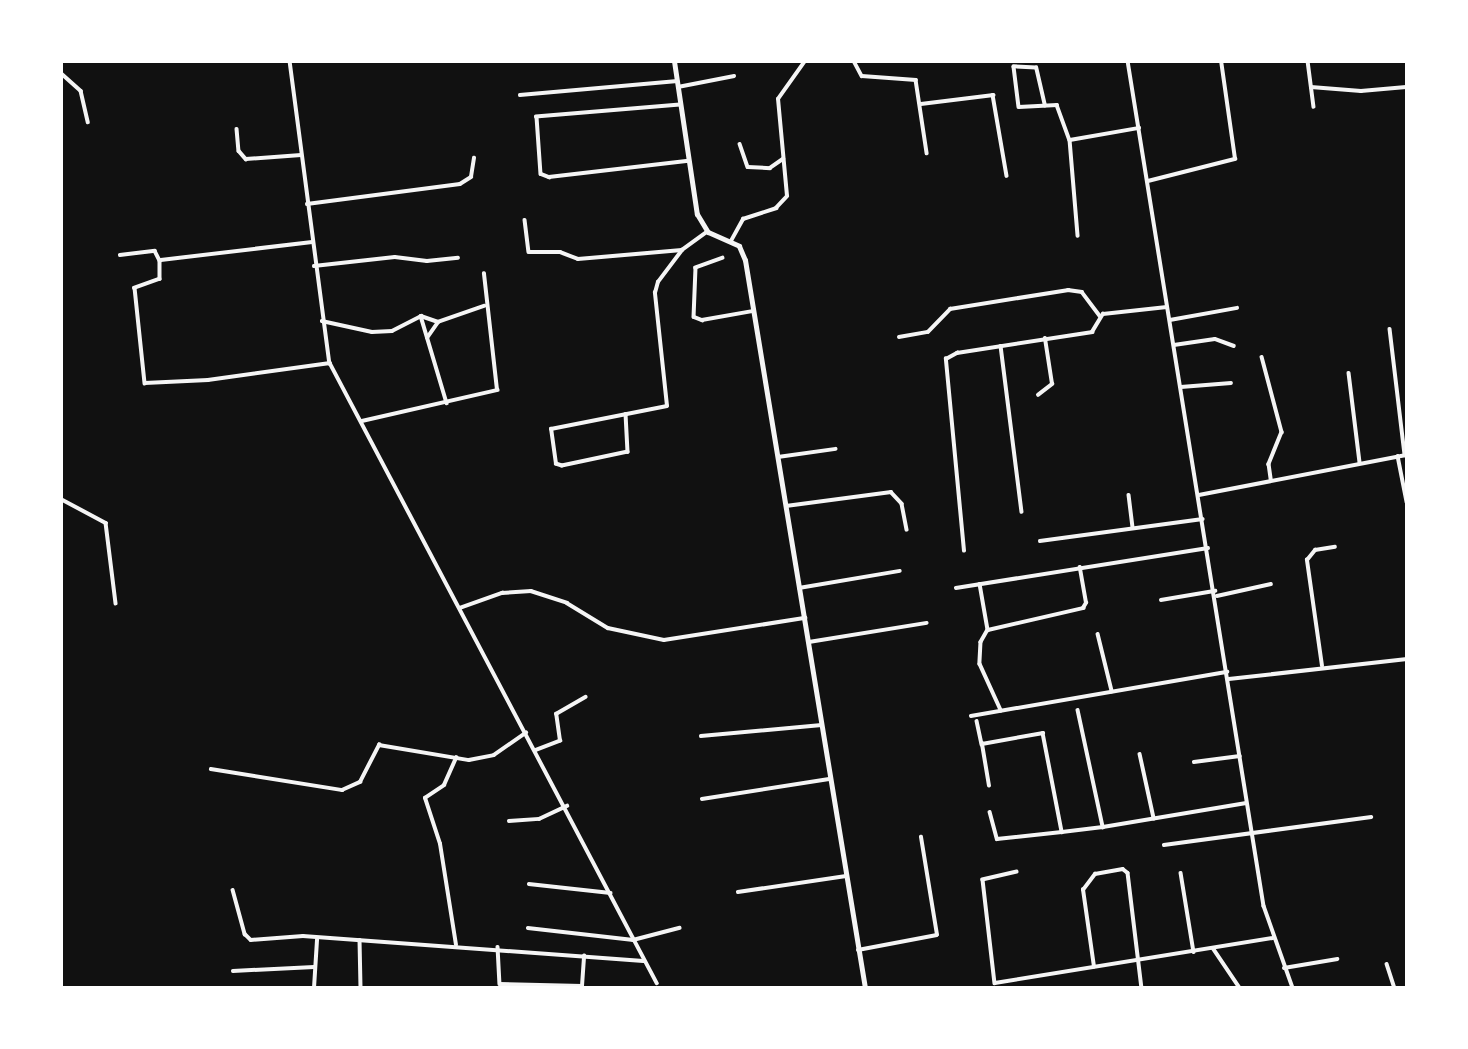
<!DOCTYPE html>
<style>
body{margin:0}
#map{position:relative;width:1468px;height:1049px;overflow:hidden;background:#111;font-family:Bitter,serif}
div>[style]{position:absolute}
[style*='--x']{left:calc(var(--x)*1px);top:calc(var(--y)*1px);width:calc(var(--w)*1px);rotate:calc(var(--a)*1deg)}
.minor>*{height:3.5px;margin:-1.75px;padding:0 1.75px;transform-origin:1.75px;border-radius:1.75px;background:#f5f5f5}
.tertiary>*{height:5px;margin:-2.5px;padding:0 2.5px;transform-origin:2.5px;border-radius:2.5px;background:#f5f5f5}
span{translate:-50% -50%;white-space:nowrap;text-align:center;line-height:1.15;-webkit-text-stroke:7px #fff;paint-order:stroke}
.frame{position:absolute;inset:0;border:63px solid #fff;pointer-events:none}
</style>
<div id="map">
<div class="minor">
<div style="--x:290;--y:61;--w:305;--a:82.5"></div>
<div style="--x:330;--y:363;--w:701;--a:62.19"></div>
<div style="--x:854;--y:61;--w:17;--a:62"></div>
<div style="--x:862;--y:76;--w:54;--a:4.2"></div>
<div style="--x:916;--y:80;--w:74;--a:81.4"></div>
<div style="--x:1128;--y:61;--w:856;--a:80.86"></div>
<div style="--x:1264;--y:906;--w:87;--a:70.5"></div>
<div style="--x:1308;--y:61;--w:46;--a:82.6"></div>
<div style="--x:61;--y:73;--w:27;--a:42"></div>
<div style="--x:81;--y:91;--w:32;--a:77"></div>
<div style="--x:678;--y:87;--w:57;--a:-11.1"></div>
<div style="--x:1311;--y:87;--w:50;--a:4.6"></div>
<div style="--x:1361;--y:91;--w:45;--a:-5.1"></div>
<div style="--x:520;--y:95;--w:158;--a:-5.1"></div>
<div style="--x:921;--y:104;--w:73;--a:-7.1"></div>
<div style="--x:993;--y:95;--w:82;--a:80.2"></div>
<div style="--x:680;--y:105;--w:144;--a:175.2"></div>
<div style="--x:537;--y:117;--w:57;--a:86"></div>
<div style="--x:541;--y:174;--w:9;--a:21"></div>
<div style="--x:549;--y:177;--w:140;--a:-6.6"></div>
<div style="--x:1045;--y:106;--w:39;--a:-103"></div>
<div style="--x:1036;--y:68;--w:22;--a:-177"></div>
<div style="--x:1014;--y:67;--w:40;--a:82.9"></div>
<div style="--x:1019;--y:107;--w:38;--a:-3"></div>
<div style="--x:1057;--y:105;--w:37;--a:70"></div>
<div style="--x:1070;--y:140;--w:70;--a:-9.9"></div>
<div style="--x:237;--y:129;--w:22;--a:85"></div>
<div style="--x:239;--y:151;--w:11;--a:49"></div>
<div style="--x:246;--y:159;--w:55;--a:-4.2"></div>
<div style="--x:1070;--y:140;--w:96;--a:85.2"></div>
<div style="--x:740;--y:144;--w:24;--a:71"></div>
<div style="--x:748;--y:167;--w:22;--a:3"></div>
<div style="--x:770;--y:168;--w:16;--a:-35"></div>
<div style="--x:1148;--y:181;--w:90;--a:-14.2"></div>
<div style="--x:1235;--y:159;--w:99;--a:-98.1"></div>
<div style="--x:307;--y:204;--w:154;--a:-7.4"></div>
<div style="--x:460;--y:184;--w:13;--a:-32"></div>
<div style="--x:471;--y:177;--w:19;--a:-81"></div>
<div style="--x:525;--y:220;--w:32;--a:83"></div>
<div style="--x:529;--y:252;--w:31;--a:0"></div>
<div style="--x:560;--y:252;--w:19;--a:21"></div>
<div style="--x:578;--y:259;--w:104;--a:-4.9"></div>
<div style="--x:682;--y:250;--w:31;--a:-36"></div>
<div style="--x:731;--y:241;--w:25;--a:-61"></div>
<div style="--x:743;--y:219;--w:35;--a:-18"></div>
<div style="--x:776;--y:208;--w:16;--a:-47"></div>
<div style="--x:787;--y:196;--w:97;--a:-95.3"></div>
<div style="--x:778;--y:99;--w:47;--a:-54.6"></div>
<div style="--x:120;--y:255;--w:35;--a:-7"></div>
<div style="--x:155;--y:251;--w:11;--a:63"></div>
<div style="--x:160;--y:261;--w:18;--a:90"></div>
<div style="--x:160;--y:279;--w:27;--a:160"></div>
<div style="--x:135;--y:288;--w:96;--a:84"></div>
<div style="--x:145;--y:383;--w:63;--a:-2.7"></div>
<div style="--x:208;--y:380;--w:123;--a:-7.9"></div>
<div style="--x:723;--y:258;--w:29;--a:160"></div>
<div style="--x:696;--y:268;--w:49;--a:92.3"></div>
<div style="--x:694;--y:317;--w:9;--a:21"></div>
<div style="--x:702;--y:320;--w:52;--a:-10"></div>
<div style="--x:161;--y:260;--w:152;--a:-6.8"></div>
<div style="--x:314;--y:266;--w:81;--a:-6.3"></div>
<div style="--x:395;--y:257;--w:32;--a:7"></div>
<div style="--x:427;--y:261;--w:31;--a:-6"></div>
<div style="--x:421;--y:316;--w:91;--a:73.4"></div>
<div style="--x:1170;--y:320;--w:68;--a:-10.2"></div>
<div style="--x:322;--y:321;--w:51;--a:12.4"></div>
<div style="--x:372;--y:332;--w:20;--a:-3"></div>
<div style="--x:392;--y:331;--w:33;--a:-27"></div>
<div style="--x:421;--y:316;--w:18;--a:19"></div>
<div style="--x:438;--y:322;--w:49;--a:-19.2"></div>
<div style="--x:1390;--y:329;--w:127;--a:83.2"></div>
<div style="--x:899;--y:337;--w:29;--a:-10"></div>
<div style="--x:928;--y:332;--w:32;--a:-46"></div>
<div style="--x:950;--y:309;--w:120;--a:-9.1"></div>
<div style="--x:1068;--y:290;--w:14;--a:8"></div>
<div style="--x:1082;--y:292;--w:30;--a:53"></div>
<div style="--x:427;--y:338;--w:19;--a:-55"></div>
<div style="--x:1174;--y:345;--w:41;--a:-8.3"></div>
<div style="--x:1215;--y:339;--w:20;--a:20"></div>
<div style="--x:1001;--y:346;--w:167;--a:82.8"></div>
<div style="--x:1262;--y:357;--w:78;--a:75.1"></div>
<div style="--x:1282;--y:432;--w:35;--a:112"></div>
<div style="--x:1269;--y:464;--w:15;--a:82"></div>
<div style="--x:1349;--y:373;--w:90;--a:83"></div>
<div style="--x:1181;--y:387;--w:50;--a:-4.6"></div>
<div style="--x:1038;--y:395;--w:18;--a:-38"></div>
<div style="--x:1052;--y:384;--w:46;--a:-98.8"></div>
<div style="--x:626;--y:414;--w:38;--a:87"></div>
<div style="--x:628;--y:452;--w:67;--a:168"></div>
<div style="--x:562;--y:466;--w:6;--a:-162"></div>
<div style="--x:556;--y:464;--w:35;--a:-98"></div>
<div style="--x:551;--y:429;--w:118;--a:-11.2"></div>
<div style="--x:667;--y:406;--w:114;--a:-96.1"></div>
<div style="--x:655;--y:293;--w:11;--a:-75"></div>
<div style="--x:658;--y:282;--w:40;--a:-53"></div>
<div style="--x:362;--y:421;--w:139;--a:-12.9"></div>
<div style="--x:497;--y:390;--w:117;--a:-96.4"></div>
<div style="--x:1398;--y:456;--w:47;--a:78.9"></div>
<div style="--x:778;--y:457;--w:58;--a:-8"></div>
<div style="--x:1129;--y:495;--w:32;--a:83"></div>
<div style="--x:1199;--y:495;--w:212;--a:-10.9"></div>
<div style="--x:61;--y:499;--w:51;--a:28.1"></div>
<div style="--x:106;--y:523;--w:81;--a:82.9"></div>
<div style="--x:786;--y:506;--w:106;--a:-7.6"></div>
<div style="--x:891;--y:492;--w:16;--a:47"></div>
<div style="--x:902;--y:504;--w:26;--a:79"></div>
<div style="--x:1040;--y:541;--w:164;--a:-7.7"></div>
<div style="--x:964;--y:551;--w:193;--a:-95.4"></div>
<div style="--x:946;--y:359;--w:13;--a:-29"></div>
<div style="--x:957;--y:353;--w:137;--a:-8.8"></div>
<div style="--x:1092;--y:332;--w:21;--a:-59"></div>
<div style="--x:1103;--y:314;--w:64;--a:-6.2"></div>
<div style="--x:980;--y:584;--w:47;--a:80.1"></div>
<div style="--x:988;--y:630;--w:14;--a:120"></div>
<div style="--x:981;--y:642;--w:22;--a:93"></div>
<div style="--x:980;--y:664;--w:51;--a:65.5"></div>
<div style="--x:799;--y:588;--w:102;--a:-9.6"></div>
<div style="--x:956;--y:588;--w:255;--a:-9"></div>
<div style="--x:1217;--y:596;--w:55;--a:-12.5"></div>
<div style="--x:1161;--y:600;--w:55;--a:-9.5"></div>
<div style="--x:460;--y:608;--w:45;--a:-19.7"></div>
<div style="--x:502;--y:593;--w:29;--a:-4"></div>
<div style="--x:531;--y:591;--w:38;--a:18"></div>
<div style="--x:567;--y:603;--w:48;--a:31.4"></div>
<div style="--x:608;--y:628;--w:57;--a:12.1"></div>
<div style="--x:664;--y:640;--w:143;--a:-8.9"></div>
<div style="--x:988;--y:630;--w:98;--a:-13"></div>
<div style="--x:1083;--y:608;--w:6;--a:-59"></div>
<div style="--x:1086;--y:603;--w:36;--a:-100"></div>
<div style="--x:1098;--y:634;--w:59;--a:76.2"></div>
<div style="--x:809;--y:642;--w:119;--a:-9.2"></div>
<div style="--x:1322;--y:666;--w:107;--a:-98.1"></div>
<div style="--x:1307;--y:560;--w:13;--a:-51"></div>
<div style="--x:1315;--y:550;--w:20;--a:-9"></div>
<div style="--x:1229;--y:679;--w:179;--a:-6.4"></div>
<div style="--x:1078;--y:710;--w:120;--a:77.9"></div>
<div style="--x:1103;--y:827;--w:145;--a:-9.5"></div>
<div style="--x:971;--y:716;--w:260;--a:-9.8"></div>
<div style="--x:977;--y:721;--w:24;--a:78"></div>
<div style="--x:701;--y:736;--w:121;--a:-5.2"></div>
<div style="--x:536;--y:750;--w:26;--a:-21"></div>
<div style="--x:560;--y:741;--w:27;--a:-98"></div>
<div style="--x:556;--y:714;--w:34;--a:-30"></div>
<div style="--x:1140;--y:754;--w:66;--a:77.7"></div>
<div style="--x:1194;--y:762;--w:46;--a:-7.4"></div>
<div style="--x:211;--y:769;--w:133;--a:9.1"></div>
<div style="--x:342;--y:790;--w:20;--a:-24"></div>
<div style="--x:360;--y:782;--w:42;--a:-62.8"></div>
<div style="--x:379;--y:745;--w:91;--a:9.5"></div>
<div style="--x:469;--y:760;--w:25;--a:-11"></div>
<div style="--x:494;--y:755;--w:39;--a:-35"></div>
<div style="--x:989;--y:786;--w:43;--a:-99.5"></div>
<div style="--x:982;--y:744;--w:62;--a:-10.2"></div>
<div style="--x:1043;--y:733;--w:101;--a:79.1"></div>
<div style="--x:1062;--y:832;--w:41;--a:-7"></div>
<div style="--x:702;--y:799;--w:130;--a:-8.9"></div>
<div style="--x:990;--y:812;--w:28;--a:75"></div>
<div style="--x:997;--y:839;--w:65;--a:-6.1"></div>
<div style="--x:509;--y:821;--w:30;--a:-4"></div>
<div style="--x:539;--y:819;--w:31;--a:-25"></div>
<div style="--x:1164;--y:845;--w:209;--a:-7.7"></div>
<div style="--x:1017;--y:872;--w:35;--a:167"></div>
<div style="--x:983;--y:880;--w:104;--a:83.4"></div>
<div style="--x:995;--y:983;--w:281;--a:-9.2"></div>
<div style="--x:1181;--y:873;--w:80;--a:80.7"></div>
<div style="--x:529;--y:884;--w:82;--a:6.3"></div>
<div style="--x:233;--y:890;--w:46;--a:74.7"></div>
<div style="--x:245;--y:934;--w:8;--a:45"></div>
<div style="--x:251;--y:940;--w:52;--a:-4.4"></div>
<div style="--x:303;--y:936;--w:341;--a:4.2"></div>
<div style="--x:738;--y:892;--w:109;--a:-8.4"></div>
<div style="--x:528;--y:928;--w:106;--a:6.5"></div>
<div style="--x:633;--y:940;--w:48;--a:-14.6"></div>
<div style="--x:360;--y:940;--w:48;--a:88.8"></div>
<div style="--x:456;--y:945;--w:102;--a:-99"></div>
<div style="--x:440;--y:844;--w:48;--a:-108.1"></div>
<div style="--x:425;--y:798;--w:23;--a:-34"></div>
<div style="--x:444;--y:785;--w:30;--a:-66"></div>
<div style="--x:498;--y:947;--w:37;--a:87"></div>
<div style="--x:500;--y:984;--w:82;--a:1.4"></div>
<div style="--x:1213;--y:948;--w:48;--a:56"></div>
<div style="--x:858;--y:950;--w:80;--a:-10.8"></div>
<div style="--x:937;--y:935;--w:99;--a:-99.3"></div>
<div style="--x:1387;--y:964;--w:25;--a:72"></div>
<div style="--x:1094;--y:967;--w:78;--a:-98.1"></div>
<div style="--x:1083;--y:890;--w:20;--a:-53"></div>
<div style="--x:1095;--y:874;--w:28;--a:-10"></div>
<div style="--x:1123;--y:869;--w:6;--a:39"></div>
<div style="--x:1128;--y:873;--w:116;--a:83.1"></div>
<div style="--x:1284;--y:968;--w:54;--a:-9.6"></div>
<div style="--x:233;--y:971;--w:81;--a:-2.8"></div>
<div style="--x:582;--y:986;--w:30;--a:-86"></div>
<div style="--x:314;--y:988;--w:48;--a:-86.4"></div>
</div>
<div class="tertiary">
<div style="--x:674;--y:61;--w:155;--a:81.5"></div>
<div style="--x:697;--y:214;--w:21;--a:59"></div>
<div style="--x:708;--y:232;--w:34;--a:24"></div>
<div style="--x:739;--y:246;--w:15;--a:67"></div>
<div style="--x:745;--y:260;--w:738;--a:80.64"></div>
</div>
<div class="frame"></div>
</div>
